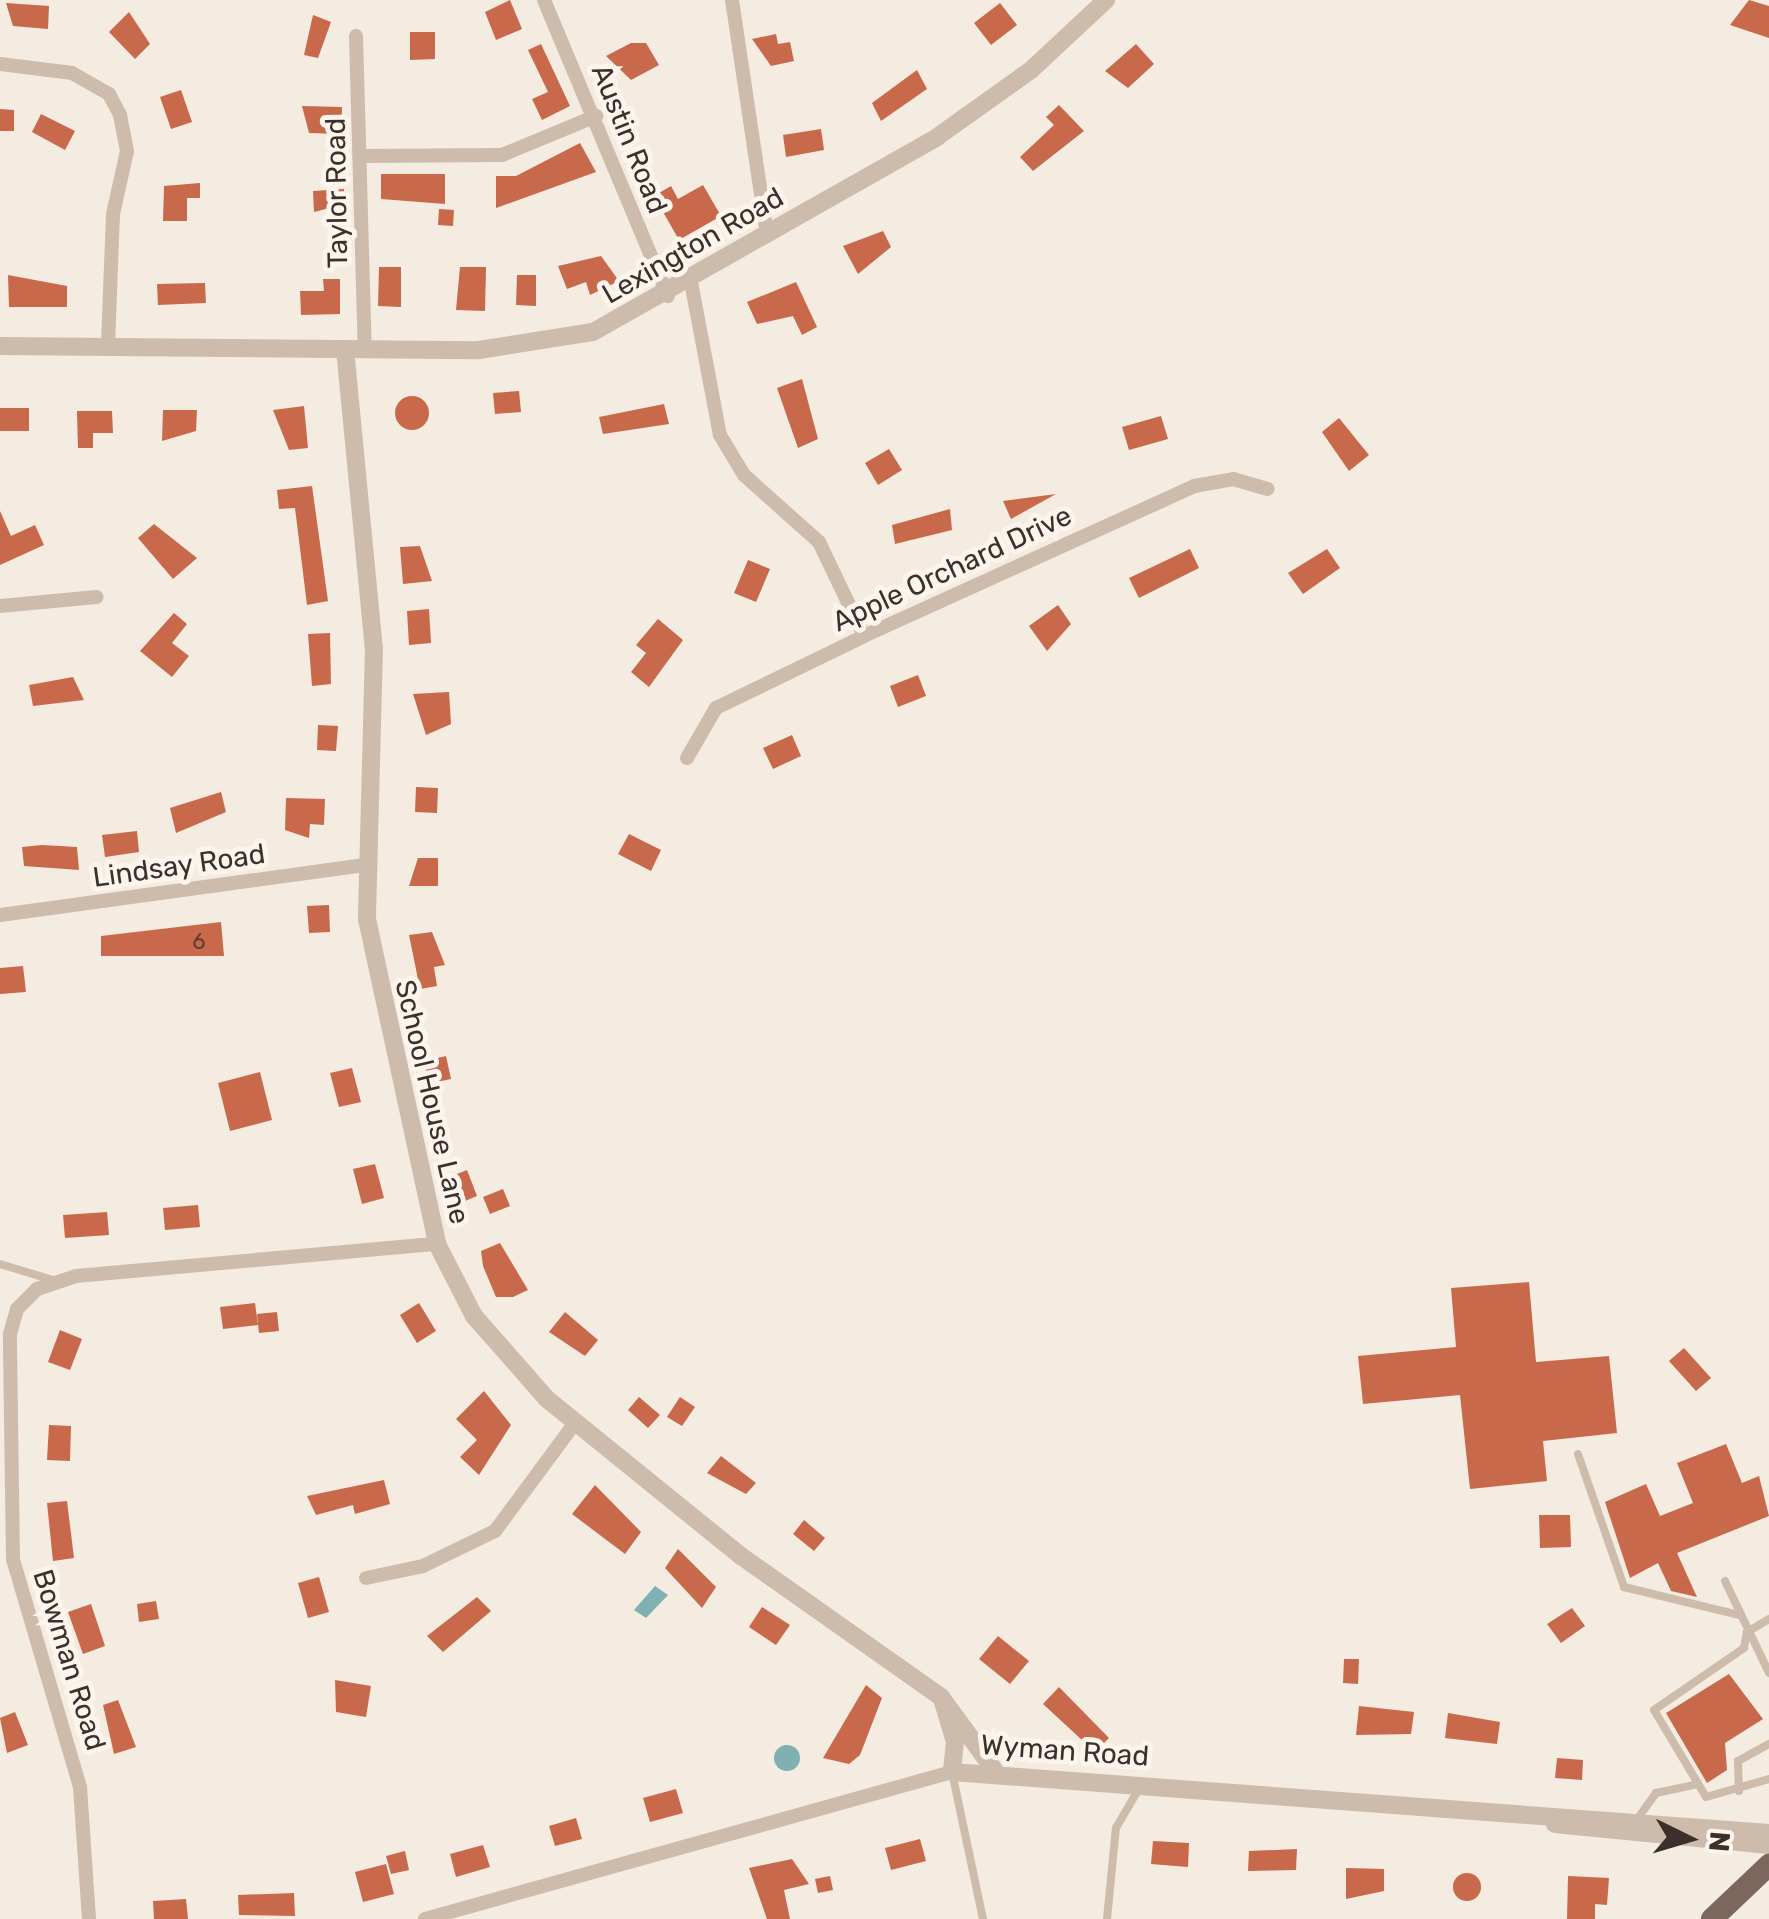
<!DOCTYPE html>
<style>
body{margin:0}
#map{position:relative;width:1769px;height:1919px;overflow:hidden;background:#f4ebe1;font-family:Rubik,sans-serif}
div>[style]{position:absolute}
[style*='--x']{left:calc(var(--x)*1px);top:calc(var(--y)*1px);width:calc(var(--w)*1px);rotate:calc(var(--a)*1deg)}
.water>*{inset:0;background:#7fb0b2}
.round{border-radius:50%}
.building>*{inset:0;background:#c8694b}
.service>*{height:8px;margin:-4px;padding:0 4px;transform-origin:4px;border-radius:4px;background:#cdbbac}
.minor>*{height:14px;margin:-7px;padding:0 7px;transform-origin:7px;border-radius:7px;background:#cdbbac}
.tertiary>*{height:18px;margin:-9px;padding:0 9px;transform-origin:9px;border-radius:9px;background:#cdbbac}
.primary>*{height:22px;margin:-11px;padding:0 11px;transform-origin:11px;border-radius:11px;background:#7d675c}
span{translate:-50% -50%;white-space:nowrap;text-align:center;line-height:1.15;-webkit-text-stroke:10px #fbf5ee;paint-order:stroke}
.number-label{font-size:22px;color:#5e3e33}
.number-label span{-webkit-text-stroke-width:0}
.street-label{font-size:28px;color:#3b302b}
.north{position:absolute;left:1639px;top:1789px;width:100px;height:100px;-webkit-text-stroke:8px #fbf5ee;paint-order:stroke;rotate:95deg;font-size:28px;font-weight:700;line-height:40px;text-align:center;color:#3b302b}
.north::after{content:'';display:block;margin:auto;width:35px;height:45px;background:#3b302b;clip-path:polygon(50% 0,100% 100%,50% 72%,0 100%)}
</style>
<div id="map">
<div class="water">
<div style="clip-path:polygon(655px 1586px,668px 1595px,646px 1618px,634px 1610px)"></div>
<div class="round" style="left:774px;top:1745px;width:26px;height:26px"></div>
</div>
<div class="building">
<div style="clip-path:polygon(510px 0,522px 29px,496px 40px,485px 12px)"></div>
<div style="clip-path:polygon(1749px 0,1769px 6px,1769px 38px,1730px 25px)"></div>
<div style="clip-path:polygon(6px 3px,49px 6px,48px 29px,13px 26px)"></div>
<div style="clip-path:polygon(1000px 3px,1017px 25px,991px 45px,974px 23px)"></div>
<div style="clip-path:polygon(129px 12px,150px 44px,135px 59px,109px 32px)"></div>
<div style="clip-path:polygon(313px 15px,331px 22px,318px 58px,304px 55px)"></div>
<div style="clip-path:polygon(410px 32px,435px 32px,435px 59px,410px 60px)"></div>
<div style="clip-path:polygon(776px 34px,778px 44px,790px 42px,794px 61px,771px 66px,752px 39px)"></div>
<div style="clip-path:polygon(631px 43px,646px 43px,659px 65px,631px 80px,606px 56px)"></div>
<div style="clip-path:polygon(541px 44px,570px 106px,542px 120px,532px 99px,548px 92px,528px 50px)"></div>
<div style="clip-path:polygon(1136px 44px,1154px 64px,1128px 88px,1105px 71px)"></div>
<div style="clip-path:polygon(917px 70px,927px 89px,881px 121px,872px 103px)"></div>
<div style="clip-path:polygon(181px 90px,192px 122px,171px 129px,160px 97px)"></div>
<div style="clip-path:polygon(1059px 105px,1084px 131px,1033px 171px,1020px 157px,1054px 125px,1046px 117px)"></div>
<div style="clip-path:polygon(302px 106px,342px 107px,341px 134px,309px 133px)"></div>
<div style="clip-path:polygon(0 109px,14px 110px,14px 131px,0 131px)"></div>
<div style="clip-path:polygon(41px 114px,75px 131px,65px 150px,32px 132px)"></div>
<div style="clip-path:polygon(821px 129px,824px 150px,786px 157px,783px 135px)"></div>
<div style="clip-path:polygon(580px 143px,596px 172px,496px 208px,496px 176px,516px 176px)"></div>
<div style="clip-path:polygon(381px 174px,445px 174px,445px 204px,381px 199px)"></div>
<div style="clip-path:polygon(200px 183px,200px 198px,187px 198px,187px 221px,163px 221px,164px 186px)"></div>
<div style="clip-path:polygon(703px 185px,721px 216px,679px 240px,654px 196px,671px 186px,678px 199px)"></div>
<div style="clip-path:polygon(344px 189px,345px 204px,314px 212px,313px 191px)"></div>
<div style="clip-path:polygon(439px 209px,454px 210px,453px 226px,438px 225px)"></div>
<div style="clip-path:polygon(883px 231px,891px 247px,858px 274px,843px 246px)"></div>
<div style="clip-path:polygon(601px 256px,619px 281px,590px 295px,586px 282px,567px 289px,558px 266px)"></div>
<div style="clip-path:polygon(379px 267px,401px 267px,401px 307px,378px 306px)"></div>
<div style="clip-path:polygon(460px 267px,486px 267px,485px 311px,456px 310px)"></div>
<div style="clip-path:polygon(8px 275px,67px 286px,67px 307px,9px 307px)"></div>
<div style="clip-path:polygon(517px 275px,536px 275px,536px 306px,516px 305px)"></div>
<div style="clip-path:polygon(323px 279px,340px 279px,340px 314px,301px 315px,300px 291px,324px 291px)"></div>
<div style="clip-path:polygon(796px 282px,817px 327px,802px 335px,793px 316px,757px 324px,747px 302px)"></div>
<div style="clip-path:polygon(205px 283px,206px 303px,158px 305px,157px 284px)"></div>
<div style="clip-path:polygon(802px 379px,818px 439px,798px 448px,777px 388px)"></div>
<div style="clip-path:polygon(519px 391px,521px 412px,495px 414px,493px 393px)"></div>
<div class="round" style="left:395px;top:396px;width:34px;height:34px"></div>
<div style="clip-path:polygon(664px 404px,669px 424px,603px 434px,599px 417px)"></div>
<div style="clip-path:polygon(304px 406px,308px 448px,289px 450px,273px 410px)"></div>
<div style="clip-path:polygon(0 408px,29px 408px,29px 431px,0 431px)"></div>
<div style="clip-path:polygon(163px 410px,197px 410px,196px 431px,162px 441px)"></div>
<div style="clip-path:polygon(77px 411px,112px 411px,113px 433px,93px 433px,93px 448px,78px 448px)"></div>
<div style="clip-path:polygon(1161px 416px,1168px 439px,1129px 450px,1122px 427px)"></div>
<div style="clip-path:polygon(1339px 418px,1369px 455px,1349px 471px,1322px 432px)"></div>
<div style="clip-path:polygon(889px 449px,902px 470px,878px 485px,865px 463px)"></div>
<div style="clip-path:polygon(312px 486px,328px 601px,307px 605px,295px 508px,279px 509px,277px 490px)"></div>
<div style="clip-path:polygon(1056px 494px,1011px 519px,1003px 501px)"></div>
<div style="clip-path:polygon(950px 509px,952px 530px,895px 544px,892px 525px)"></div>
<div style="clip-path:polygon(0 511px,11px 536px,35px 525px,44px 545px,0 565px)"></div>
<div style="clip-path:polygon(154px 524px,197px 558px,173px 579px,138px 538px)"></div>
<div style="clip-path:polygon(420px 546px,432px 581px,403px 584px,400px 547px)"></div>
<div style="clip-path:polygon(1190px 549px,1199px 568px,1139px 598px,1129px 578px)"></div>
<div style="clip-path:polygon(1327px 549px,1340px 568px,1303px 594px,1288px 573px)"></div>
<div style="clip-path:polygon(748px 560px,770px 569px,756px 602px,734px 593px)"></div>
<div style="clip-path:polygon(1058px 605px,1071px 624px,1047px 651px,1029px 626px)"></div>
<div style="clip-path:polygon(429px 609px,431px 643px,409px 645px,407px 611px)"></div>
<div style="clip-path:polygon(174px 613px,187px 624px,172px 643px,189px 656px,172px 677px,140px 651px)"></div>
<div style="clip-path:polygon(658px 619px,683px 640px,649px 687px,631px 672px,646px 653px,636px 645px)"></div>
<div style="clip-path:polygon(330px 633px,331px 684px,312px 686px,308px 634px)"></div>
<div style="clip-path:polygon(918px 675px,926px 696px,898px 707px,890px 686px)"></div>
<div style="clip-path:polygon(73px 677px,84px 700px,33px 706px,29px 685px)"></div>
<div style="clip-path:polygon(449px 692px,451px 724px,426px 735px,413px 694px)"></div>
<div style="clip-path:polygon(318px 725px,338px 726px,336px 751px,317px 750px)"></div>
<div style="clip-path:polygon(792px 735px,801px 756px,773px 769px,763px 748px)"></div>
<div style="clip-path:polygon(416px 787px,438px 788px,437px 813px,415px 812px)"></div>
<div style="clip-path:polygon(221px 792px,226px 812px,176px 833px,170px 808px)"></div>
<div style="clip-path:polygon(286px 798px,325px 799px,324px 825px,310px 824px,309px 838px,285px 830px)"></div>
<div style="clip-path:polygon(137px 831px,139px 852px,105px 857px,102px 835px)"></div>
<div style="clip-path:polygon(629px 834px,661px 850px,651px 871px,618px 854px)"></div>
<div style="clip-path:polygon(42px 845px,77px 847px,79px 870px,24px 866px,22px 847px)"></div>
<div style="clip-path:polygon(418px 858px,438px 858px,438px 886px,409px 886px)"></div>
<div style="clip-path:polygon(329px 905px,330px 932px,309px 933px,307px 906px)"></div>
<div style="clip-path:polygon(221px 922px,224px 956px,101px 956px,101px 936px)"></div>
<div style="clip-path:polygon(432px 932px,445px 965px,434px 967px,437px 986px,420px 989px,409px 935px)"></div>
<div style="clip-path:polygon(23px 966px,26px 992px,0 994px,0 968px)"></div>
<div style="clip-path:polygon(446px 1056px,451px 1079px,426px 1084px,426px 1061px)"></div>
<div style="clip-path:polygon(352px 1068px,361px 1102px,339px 1107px,330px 1073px)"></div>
<div style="clip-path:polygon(260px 1072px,272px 1120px,230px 1131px,218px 1083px)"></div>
<div style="clip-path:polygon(375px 1164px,384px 1198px,362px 1204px,353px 1169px)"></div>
<div style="clip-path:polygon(467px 1170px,477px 1196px,458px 1204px,447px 1178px)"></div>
<div style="clip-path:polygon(503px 1189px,510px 1206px,490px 1214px,483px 1197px)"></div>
<div style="clip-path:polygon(198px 1205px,200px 1227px,165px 1230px,163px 1208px)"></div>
<div style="clip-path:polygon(107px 1212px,109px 1235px,65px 1238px,63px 1215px)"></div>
<div style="clip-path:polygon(500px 1243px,528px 1290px,513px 1297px,496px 1297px,483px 1266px,481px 1251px)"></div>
<div style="clip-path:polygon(1529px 1282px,1536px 1362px,1609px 1356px,1617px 1433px,1543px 1441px,1547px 1481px,1470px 1489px,1460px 1395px,1363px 1404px,1358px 1356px,1456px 1347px,1451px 1288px)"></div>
<div style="clip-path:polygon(255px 1303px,258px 1325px,223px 1329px,220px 1307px)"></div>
<div style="clip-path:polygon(419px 1303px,436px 1331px,417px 1343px,400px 1315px)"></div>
<div style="clip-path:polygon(277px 1312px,279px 1331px,259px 1333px,257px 1314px)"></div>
<div style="clip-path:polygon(565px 1312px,598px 1340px,585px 1356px,549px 1332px)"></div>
<div style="clip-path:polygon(60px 1330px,82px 1339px,70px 1370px,48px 1362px)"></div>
<div style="clip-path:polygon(1684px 1348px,1711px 1378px,1696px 1391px,1669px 1361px)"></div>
<div style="clip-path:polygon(484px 1391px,511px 1425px,479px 1475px,460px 1457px,477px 1440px,456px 1419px)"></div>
<div style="clip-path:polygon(639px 1397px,660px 1415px,648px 1428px,628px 1410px)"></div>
<div style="clip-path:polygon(680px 1397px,695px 1407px,682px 1426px,667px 1417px)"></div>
<div style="clip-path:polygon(49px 1425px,71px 1426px,70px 1461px,47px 1460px)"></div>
<div style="clip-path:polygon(1726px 1444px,1742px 1483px,1759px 1476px,1769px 1516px,1677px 1553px,1697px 1597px,1671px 1591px,1658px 1563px,1630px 1578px,1605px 1502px,1646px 1484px,1660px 1516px,1693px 1503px,1677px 1463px)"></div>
<div style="clip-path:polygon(721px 1456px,756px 1483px,746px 1494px,707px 1473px)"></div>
<div style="clip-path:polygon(384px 1480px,390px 1504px,355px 1514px,353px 1505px,316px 1515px,307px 1496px)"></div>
<div style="clip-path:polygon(595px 1485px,641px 1532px,625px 1554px,572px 1514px)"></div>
<div style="clip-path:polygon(67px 1501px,74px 1558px,53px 1561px,47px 1503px)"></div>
<div style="clip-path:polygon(1539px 1515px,1570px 1515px,1571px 1547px,1540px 1548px)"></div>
<div style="clip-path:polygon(804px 1520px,825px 1538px,814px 1551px,793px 1534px)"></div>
<div style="clip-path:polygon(678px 1549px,716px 1587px,702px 1608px,665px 1568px)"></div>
<div style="clip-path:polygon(319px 1577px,329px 1612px,308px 1618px,298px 1583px)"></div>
<div style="clip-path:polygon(477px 1597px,491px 1611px,443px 1652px,427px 1636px)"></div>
<div style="clip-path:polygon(156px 1601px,159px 1619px,139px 1622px,137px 1604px)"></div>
<div style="clip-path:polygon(91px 1604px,105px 1646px,83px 1654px,68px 1612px)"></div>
<div style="clip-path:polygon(762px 1607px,790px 1625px,776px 1645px,749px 1627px)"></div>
<div style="clip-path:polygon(1572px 1608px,1585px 1626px,1561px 1643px,1547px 1624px)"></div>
<div style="clip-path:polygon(998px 1636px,1029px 1661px,1010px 1684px,979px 1659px)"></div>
<div style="clip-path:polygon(1344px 1659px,1359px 1659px,1358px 1684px,1343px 1683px)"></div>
<div style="clip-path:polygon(1729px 1674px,1763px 1719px,1725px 1743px,1727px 1770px,1707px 1783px,1666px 1713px)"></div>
<div style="clip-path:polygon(335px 1680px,371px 1686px,366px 1717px,336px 1712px)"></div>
<div style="clip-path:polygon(866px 1685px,882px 1698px,860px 1755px,849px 1764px,823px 1758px)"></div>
<div style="clip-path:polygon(1059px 1687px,1109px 1738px,1095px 1752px,1043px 1704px)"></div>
<div style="clip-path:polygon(118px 1700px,136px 1747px,114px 1754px,103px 1705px)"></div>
<div style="clip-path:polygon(1359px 1706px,1414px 1712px,1411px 1734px,1356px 1735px)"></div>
<div style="clip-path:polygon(15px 1712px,28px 1745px,7px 1753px,0 1718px)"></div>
<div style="clip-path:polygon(1448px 1713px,1500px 1722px,1497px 1744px,1445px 1738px)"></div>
<div style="clip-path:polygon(1557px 1758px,1583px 1760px,1582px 1780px,1555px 1778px)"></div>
<div style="clip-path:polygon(676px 1789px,683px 1813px,650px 1822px,643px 1798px)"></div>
<div style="clip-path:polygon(576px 1818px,582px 1839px,555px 1846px,549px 1826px)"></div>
<div style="clip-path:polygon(920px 1839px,926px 1861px,891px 1870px,885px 1848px)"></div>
<div style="clip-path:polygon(1153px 1841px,1189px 1843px,1188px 1867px,1151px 1864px)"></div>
<div style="clip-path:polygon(483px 1845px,490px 1867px,456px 1877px,450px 1854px)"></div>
<div style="clip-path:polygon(1297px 1849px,1296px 1870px,1248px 1871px,1249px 1851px)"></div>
<div style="clip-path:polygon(405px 1851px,409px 1870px,391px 1874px,386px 1856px)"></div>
<div style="clip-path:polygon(792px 1859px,809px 1884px,784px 1890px,790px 1919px,767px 1919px,749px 1868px)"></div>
<div style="clip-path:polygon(386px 1864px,394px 1894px,363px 1902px,355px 1872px)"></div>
<div style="clip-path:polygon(1346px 1868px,1384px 1869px,1384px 1891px,1346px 1899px)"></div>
<div class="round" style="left:1453px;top:1873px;width:28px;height:28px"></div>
<div style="clip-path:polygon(830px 1876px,833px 1890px,818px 1893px,815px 1879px)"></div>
<div style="clip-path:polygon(1568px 1876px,1609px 1878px,1607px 1905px,1595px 1904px,1595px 1919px,1567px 1919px)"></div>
<div style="clip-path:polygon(294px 1893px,295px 1916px,239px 1915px,238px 1895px)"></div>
<div style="clip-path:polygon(186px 1899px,188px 1919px,154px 1919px,153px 1901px)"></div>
</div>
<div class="service">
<div style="--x:0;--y:1264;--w:59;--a:16.9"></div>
<div style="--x:1578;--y:1454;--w:141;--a:70.9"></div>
<div style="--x:1624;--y:1587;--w:118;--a:13.7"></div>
<div style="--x:1725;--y:1581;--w:102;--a:64.4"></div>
<div style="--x:1769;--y:1619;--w:26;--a:149"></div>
<div style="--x:1747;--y:1632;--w:16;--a:101"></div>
<div style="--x:1744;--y:1648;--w:109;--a:145.4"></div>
<div style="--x:1654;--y:1710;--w:101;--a:59.1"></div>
<div style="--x:1706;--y:1797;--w:66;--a:-15.9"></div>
<div style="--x:952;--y:1772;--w:150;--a:78.1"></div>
<div style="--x:1739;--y:1791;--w:30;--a:-92"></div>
<div style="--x:1738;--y:1761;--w:35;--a:-29"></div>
<div style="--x:1635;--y:1822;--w:36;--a:-54"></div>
<div style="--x:1656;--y:1793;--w:38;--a:-12"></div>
<div style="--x:1107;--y:1919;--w:91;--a:-84.4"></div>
<div style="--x:1116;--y:1828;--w:48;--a:-59.7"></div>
</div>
<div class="minor">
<div style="--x:544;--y:0;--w:321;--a:67.3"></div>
<div style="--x:732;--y:0;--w:238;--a:81.5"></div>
<div style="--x:356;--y:36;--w:313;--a:88.4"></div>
<div style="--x:0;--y:64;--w:73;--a:7.1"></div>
<div style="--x:72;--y:73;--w:43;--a:29.6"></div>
<div style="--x:109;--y:94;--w:24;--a:62"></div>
<div style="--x:120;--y:115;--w:37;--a:79"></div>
<div style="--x:127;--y:151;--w:65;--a:102.5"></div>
<div style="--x:113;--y:214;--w:132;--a:92.2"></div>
<div style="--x:361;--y:156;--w:141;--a:-0.4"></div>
<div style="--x:502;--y:155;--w:102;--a:-22.5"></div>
<div style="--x:691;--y:282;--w:156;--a:79.3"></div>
<div style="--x:720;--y:435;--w:47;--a:59"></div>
<div style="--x:744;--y:475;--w:101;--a:41.8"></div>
<div style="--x:819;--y:542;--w:104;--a:64.4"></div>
<div style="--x:0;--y:606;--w:97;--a:-5.3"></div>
<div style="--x:687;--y:758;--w:58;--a:-59.9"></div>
<div style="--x:716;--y:708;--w:165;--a:-25.9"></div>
<div style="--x:864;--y:636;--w:362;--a:-24.4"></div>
<div style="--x:1194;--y:486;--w:40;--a:-10"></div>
<div style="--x:1233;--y:479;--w:36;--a:16"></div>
<div style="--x:0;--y:915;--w:368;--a:-7.8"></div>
<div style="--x:366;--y:1578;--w:58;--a:-11.9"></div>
<div style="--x:423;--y:1566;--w:80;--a:-25.9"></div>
<div style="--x:495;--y:1531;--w:134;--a:-53.5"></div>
<div style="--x:89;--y:1919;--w:132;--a:-93.9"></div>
<div style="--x:80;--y:1787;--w:237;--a:-106.4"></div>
<div style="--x:13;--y:1560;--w:226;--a:-90.8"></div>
<div style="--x:10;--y:1334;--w:26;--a:-74"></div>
<div style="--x:17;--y:1309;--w:28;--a:-45"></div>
<div style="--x:37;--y:1289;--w:41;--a:-18.4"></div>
<div style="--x:76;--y:1276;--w:362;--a:-5.1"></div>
<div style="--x:425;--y:1919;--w:547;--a:-15.59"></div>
</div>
<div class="tertiary">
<div style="--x:0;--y:346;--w:479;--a:0.5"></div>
<div style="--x:479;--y:350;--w:115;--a:-9"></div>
<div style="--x:593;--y:332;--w:395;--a:-29.5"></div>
<div style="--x:937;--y:137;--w:115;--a:-35.5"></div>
<div style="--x:1031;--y:70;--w:103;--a:-43"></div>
<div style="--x:345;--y:349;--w:300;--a:84.5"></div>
<div style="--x:374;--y:648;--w:271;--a:91.5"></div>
<div style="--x:367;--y:919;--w:332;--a:77.8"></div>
<div style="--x:437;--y:1244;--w:81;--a:62.8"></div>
<div style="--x:474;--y:1316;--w:111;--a:48.7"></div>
<div style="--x:547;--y:1399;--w:250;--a:39"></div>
<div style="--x:741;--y:1556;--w:245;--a:35.2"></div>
<div style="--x:941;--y:1697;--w:92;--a:53.9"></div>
<div style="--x:943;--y:1702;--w:42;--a:73.3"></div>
<div style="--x:955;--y:1742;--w:30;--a:96"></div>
<div style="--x:952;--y:1772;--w:819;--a:4.27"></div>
<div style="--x:1555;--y:1824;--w:215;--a:5.6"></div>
</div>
<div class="primary">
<div style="--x:1712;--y:1919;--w:79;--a:-43.5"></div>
</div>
<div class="number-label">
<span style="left:199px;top:942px">6</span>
</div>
<div class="street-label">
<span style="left:629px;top:139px;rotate:68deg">Austin Road</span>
<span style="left:337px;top:193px;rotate:-91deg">Taylor Road</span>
<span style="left:693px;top:246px;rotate:-30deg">Lexington Road</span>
<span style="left:952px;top:569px;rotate:-25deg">Apple Orchard Drive</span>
<span style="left:179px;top:866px;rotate:-8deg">Lindsay Road</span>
<span style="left:432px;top:1102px;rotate:77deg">School House Lane</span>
<span style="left:69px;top:1660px;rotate:73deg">Bowman Road</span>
<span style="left:1065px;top:1751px;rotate:4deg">Wyman Road</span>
</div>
<div class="north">N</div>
</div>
